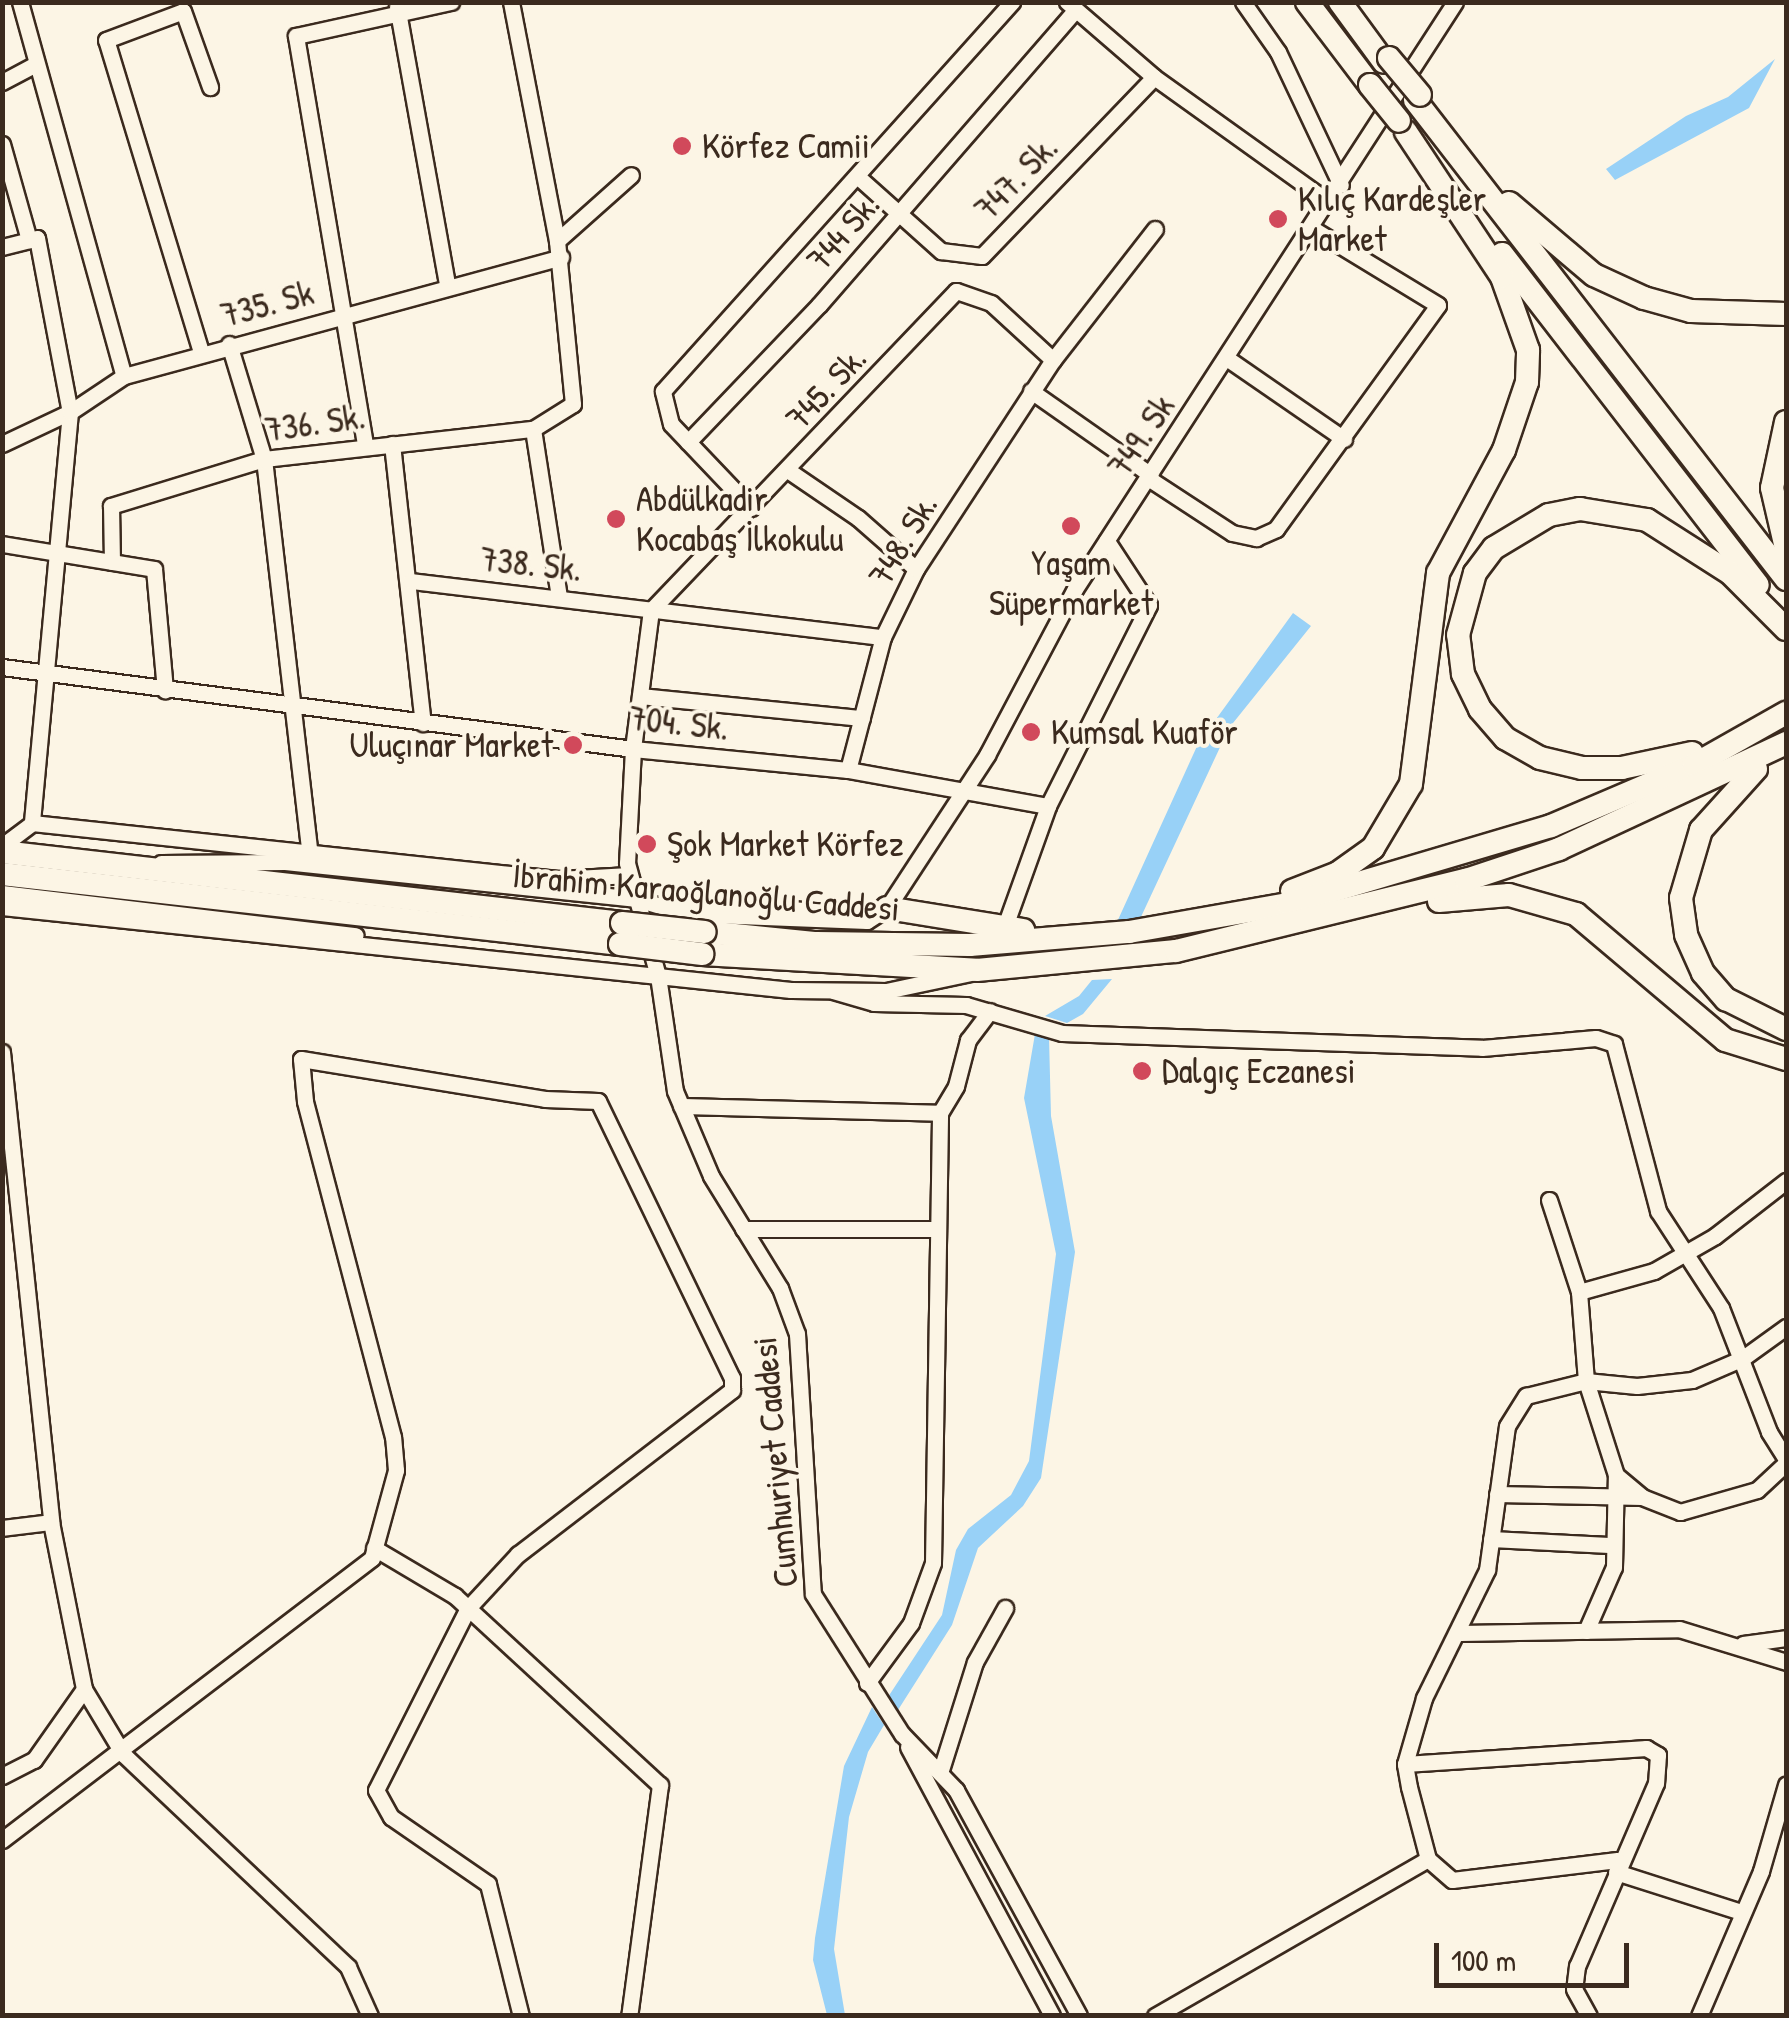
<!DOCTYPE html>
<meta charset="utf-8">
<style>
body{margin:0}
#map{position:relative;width:1789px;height:2018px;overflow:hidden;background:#fcf5e5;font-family:"Patrick Hand",sans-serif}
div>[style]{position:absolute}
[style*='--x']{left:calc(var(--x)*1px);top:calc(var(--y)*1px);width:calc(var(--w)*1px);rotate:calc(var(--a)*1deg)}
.water>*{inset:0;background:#98d1f7}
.roads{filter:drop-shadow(2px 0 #3b2a1e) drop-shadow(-2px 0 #3b2a1e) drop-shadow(0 2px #3b2a1e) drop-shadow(0 -2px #3b2a1e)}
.minor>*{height:15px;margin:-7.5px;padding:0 7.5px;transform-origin:7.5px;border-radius:7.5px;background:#fcf5e5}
.highway>*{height:22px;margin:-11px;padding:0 11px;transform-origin:11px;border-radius:11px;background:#fcf5e5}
.bridges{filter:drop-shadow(2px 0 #3b2a1e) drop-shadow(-2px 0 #3b2a1e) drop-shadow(0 2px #3b2a1e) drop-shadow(0 -2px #3b2a1e)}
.highway-bridge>*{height:22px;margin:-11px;padding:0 11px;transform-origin:11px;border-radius:11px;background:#fcf5e5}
.dots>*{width:28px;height:28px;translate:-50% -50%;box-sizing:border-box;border:5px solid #fcf5e5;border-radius:50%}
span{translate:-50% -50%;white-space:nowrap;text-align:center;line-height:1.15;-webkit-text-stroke:8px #fcf5e5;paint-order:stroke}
.poi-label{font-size:35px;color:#3b2a1e}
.left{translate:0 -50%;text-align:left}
.right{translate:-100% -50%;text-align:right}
.street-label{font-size:35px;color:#3b2a1e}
.frame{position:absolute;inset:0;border:5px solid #3b2a1e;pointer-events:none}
.scale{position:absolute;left:1434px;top:1943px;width:195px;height:45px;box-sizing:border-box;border:5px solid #3b2a1e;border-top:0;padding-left:12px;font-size:30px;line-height:35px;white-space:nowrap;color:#3b2a1e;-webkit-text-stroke:8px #fcf5e5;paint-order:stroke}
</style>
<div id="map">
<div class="water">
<div style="clip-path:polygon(1775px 59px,1749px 108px,1615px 180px,1606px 169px,1686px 116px,1728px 97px)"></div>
<div style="clip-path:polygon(1293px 613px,1311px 626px,1229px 728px,1140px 919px,1117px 922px,1198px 744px)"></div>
<div style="clip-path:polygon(1112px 979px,1083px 1014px,1067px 1023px,1045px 1016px,1079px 996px,1092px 980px)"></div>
<div style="clip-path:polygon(1035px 1034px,1049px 1037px,1051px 1116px,1075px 1252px,1041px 1478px,1023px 1506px,978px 1548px,952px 1625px,898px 1710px,888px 1697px,942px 1615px,956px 1550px,968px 1529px,1011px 1495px,1029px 1461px,1056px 1254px,1024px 1098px)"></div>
<div style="clip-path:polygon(872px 1707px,884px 1725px,868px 1752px,849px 1817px,834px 1949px,845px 2015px,827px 2015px,813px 1960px,815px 1938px,844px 1766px)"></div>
</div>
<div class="roads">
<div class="minor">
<div style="--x:20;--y:2;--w:388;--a:74.5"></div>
<div style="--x:511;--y:2;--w:243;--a:79.1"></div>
<div style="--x:1243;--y:2;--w:61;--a:55"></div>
<div style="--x:1278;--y:52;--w:147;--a:64.7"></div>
<div style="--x:397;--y:6;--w:281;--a:79.8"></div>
<div style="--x:1154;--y:77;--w:216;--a:35.6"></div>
<div style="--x:2;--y:82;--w:36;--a:-28"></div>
<div style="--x:2;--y:144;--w:100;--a:74.3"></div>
<div style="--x:857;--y:176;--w:113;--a:41.8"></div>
<div style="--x:941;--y:251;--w:41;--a:7"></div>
<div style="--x:982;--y:256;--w:248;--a:-46.1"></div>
<div style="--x:1154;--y:77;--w:115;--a:-139.2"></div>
<div style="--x:2;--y:247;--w:36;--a:-14"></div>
<div style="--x:37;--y:238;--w:177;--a:79.3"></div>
<div style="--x:70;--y:412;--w:413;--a:95.3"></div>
<div style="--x:229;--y:344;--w:120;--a:73.1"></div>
<div style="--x:264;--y:459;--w:393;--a:83.4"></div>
<div style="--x:201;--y:352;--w:326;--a:-106.9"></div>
<div style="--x:106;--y:40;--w:82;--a:-20.6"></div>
<div style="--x:183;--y:11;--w:81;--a:70.4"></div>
<div style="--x:1228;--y:359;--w:141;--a:34.6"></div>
<div style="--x:1053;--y:360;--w:84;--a:-137.4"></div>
<div style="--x:991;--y:303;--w:37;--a:-161"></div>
<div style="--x:956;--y:291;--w:441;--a:133.7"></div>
<div style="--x:651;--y:610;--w:140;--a:97.4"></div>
<div style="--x:633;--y:749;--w:114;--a:93"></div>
<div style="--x:627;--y:863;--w:117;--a:74.7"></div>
<div style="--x:658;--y:976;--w:116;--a:81.6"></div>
<div style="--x:675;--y:1091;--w:92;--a:67"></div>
<div style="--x:711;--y:1176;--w:132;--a:58.4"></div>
<div style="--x:780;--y:1288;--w:49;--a:69.7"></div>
<div style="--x:797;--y:1334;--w:260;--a:86.5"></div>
<div style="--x:813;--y:1594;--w:166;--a:57.6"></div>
<div style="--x:902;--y:1734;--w:78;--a:46"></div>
<div style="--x:956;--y:1790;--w:257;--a:61.4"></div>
<div style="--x:1031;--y:391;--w:146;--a:35"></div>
<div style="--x:533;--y:429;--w:170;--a:81.2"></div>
<div style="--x:688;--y:442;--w:190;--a:-46.3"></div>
<div style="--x:819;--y:305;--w:390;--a:-49"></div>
<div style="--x:2;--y:444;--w:75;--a:-25.2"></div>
<div style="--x:70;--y:412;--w:65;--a:-33.7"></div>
<div style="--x:124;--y:376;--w:453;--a:-15.2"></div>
<div style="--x:365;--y:444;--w:414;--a:-99.6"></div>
<div style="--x:296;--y:36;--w:159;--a:-12.4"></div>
<div style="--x:392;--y:444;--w:281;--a:83.7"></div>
<div style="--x:789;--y:471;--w:83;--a:34.3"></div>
<div style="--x:858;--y:518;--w:77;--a:41.3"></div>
<div style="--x:1148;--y:478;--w:100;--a:33.2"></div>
<div style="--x:1232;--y:533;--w:25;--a:12"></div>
<div style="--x:1256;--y:538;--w:22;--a:-24"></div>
<div style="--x:1276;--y:529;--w:276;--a:-54.1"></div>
<div style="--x:1438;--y:305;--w:146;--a:-148.7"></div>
<div style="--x:751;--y:508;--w:116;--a:-133.6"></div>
<div style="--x:671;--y:424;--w:34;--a:-104"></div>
<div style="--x:663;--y:391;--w:523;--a:-48.1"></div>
<div style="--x:2;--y:544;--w:154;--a:9.3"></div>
<div style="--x:154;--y:569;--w:122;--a:84.8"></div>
<div style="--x:112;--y:562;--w:56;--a:-91"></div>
<div style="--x:111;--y:506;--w:160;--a:-17.1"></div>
<div style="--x:264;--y:459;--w:271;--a:-6.4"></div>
<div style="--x:533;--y:429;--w:47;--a:-32"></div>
<div style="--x:573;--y:404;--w:164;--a:-95.6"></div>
<div style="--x:557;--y:241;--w:99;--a:-41.7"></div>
<div style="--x:411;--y:581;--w:475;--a:6.8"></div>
<div style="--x:2;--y:667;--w:636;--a:7.4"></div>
<div style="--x:633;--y:749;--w:216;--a:5.6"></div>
<div style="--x:848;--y:770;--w:203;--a:10.2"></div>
<div style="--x:1048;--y:806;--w:225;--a:-63.3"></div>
<div style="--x:1149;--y:605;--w:77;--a:-123.3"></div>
<div style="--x:640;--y:696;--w:223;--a:5.7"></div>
<div style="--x:848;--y:770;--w:138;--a:-75.3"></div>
<div style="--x:883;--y:637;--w:76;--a:-64.1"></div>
<div style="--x:916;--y:569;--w:250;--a:-56.8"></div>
<div style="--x:1053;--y:360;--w:166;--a:-52.1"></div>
<div style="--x:2;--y:846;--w:38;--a:-37"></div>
<div style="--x:32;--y:823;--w:529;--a:6.08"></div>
<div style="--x:558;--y:879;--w:71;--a:-3.2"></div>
<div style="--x:161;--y:863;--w:124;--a:-0.5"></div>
<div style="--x:285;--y:862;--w:354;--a:6"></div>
<div style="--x:637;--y:899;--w:52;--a:16.7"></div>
<div style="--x:687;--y:914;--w:180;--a:2.2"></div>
<div style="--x:867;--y:921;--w:24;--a:-33"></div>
<div style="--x:887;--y:908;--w:183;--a:-56.8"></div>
<div style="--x:987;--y:755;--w:188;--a:-62.1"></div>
<div style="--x:1075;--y:589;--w:699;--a:-57.08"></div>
<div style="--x:2;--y:893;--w:356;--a:6.8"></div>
<div style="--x:671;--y:905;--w:16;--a:-18"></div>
<div style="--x:686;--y:900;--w:188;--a:4.9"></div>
<div style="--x:2;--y:907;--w:793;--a:6.01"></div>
<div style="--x:791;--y:990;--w:95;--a:0.6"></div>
<div style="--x:886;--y:991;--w:87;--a:-12"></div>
<div style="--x:1004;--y:929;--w:131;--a:-70.3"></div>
<div style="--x:833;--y:991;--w:43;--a:16.3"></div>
<div style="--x:874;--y:1003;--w:92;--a:1.2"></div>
<div style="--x:966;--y:1005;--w:100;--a:16.3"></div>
<div style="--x:1062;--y:1033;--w:420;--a:2"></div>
<div style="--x:1482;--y:1048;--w:114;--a:-5"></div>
<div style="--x:1596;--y:1038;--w:19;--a:18"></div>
<div style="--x:1614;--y:1044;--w:173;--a:75.2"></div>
<div style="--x:1658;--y:1211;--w:116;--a:57"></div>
<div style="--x:1721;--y:1308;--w:133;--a:68.8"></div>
<div style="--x:1769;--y:1432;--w:32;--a:58"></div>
<div style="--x:2;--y:1052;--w:473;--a:84"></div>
<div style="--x:51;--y:1522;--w:170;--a:78.8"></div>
<div style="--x:84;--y:1689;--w:76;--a:59"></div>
<div style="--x:123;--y:1754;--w:310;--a:43.4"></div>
<div style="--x:348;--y:1967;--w:54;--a:65.8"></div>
<div style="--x:681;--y:1106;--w:259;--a:1.5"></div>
<div style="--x:1549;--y:1200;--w:97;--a:71.9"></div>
<div style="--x:1579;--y:1292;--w:89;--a:85.5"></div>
<div style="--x:1586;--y:1381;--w:99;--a:72.3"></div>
<div style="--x:1616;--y:1475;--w:34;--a:40"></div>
<div style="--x:1642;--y:1497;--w:41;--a:21.5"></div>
<div style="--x:1680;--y:1512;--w:80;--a:-15.9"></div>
<div style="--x:1757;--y:1490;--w:40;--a:-43"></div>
<div style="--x:743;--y:1229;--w:191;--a:0"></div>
<div style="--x:1579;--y:1292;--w:78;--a:-15.6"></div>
<div style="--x:1654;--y:1271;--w:70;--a:-29.8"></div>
<div style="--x:1715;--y:1236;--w:90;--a:-37.8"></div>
<div style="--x:1497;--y:1494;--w:145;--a:1.2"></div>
<div style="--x:2;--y:1528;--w:49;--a:-7"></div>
<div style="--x:1491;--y:1539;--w:118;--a:2.9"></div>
<div style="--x:374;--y:1548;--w:94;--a:30.7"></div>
<div style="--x:455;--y:1596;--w:279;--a:42.7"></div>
<div style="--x:660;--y:1785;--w:233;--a:97.6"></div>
<div style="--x:1586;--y:1631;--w:70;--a:-66.4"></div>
<div style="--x:1614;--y:1567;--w:92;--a:-88.8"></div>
<div style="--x:1460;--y:1633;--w:219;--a:-1"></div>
<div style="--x:1679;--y:1629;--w:112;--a:17.1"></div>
<div style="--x:1743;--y:1644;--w:43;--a:-7.9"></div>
<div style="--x:867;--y:1683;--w:74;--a:-53.7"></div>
<div style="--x:911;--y:1623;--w:64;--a:-69.9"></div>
<div style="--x:933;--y:1563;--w:450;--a:-89.1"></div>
<div style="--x:940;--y:1113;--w:31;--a:-59"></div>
<div style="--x:956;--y:1086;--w:48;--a:-75.4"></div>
<div style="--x:968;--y:1040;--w:36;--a:-53"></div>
<div style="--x:908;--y:1747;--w:305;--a:61.8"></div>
<div style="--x:1405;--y:1764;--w:242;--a:-3.8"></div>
<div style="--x:1646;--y:1748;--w:14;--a:30"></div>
<div style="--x:1658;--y:1755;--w:28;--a:94"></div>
<div style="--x:1656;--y:1783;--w:199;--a:113.3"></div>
<div style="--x:1577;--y:1966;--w:23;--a:97"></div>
<div style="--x:1574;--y:1989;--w:31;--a:61"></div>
<div style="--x:940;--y:1773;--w:116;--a:-72.5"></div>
<div style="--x:975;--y:1662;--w:62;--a:-60.9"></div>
<div style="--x:2;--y:1776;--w:36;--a:-27"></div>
<div style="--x:34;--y:1760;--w:87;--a:-54.8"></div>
<div style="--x:2;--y:1840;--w:465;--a:-37.3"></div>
<div style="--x:372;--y:1558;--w:91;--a:-74.7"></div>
<div style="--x:396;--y:1470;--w:33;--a:-95"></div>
<div style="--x:393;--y:1437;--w:347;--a:-104.7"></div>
<div style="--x:305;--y:1101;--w:42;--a:-95.4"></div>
<div style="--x:301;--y:1059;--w:247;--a:9.3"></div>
<div style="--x:545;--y:1099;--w:53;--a:2.2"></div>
<div style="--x:598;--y:1101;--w:308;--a:64.2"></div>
<div style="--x:732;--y:1378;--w:12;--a:90"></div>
<div style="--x:732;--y:1390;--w:270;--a:142.5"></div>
<div style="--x:518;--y:1554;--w:74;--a:132.8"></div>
<div style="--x:468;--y:1608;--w:204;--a:116.8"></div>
<div style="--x:376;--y:1790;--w:31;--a:61"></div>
<div style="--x:391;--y:1817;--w:118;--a:34.6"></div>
<div style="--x:488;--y:1884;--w:136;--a:76"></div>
<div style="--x:1617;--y:1860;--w:166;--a:173.1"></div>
<div style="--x:1452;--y:1880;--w:32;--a:-139"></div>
<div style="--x:1428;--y:1859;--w:74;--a:-104.8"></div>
<div style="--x:1409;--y:1787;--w:23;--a:-100"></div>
<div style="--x:1405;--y:1764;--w:69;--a:-73.9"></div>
<div style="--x:1424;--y:1698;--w:143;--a:-63.8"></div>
<div style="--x:1487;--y:1570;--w:145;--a:-82.1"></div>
<div style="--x:1507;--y:1426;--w:36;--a:-58"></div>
<div style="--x:1526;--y:1396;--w:62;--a:-14"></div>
<div style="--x:1586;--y:1381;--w:51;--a:5.6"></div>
<div style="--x:1637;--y:1386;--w:55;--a:-6.2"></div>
<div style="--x:1692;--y:1380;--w:56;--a:-23.3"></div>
<div style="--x:1743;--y:1358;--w:53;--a:-35.8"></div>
<div style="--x:1616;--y:1872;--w:131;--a:17.7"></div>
<div style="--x:1155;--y:2016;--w:315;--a:-29.9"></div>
<div style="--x:1699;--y:2016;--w:158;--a:-66.8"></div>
<div style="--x:1761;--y:1871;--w:90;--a:-73.8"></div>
</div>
<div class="highway">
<div style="--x:1307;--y:2;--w:104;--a:52.8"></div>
<div style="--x:1340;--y:2;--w:74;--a:53.7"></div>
<div style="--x:1415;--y:100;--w:606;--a:52.24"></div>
<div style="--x:1509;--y:203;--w:111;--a:40.3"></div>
<div style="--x:1594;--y:275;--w:55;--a:24.7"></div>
<div style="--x:1644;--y:298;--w:49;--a:15.5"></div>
<div style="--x:1691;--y:311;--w:95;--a:1.8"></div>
<div style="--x:1502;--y:254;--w:418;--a:52.3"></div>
<div style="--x:1786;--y:422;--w:67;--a:102"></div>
<div style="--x:1772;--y:488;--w:62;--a:76.9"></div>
<div style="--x:1692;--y:753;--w:72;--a:167.9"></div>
<div style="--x:1622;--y:768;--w:40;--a:180"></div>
<div style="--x:1582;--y:768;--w:43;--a:-166.6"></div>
<div style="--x:1540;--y:758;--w:40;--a:-150.3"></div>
<div style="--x:1505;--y:738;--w:38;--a:-131"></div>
<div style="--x:1480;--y:709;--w:39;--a:-116"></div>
<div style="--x:1463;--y:674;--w:39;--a:-97"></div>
<div style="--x:1458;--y:635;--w:64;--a:-74.7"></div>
<div style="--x:1475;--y:573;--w:31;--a:-53"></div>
<div style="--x:1494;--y:548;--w:64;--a:-31"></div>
<div style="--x:1549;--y:515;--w:32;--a:-11"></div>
<div style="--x:1580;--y:509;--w:68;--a:9.3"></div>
<div style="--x:1647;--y:520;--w:98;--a:32.6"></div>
<div style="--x:1730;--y:573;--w:79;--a:45"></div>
<div style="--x:1756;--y:769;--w:82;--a:132"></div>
<div style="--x:1701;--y:830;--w:71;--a:106.4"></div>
<div style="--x:1681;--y:898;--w:37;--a:82"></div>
<div style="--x:1686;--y:935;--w:42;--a:65.9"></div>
<div style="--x:1703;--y:973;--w:35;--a:49"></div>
<div style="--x:1726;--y:999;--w:67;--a:26.6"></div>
<div style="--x:2;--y:852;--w:624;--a:6.53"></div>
<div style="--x:2;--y:874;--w:622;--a:6.46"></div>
<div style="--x:1292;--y:891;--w:49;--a:-21.4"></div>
<div style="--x:1338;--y:873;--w:43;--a:-35.5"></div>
<div style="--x:1373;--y:848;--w:74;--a:-59.3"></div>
<div style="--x:1411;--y:784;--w:213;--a:-82.7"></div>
<div style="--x:1438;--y:573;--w:140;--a:-61.8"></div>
<div style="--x:1504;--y:450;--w:72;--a:-71.3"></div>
<div style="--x:1527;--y:382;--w:32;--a:-88"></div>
<div style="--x:1528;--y:350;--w:77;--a:-109.6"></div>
<div style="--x:1502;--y:277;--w:174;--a:-123.5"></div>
<div style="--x:1439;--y:901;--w:70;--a:-4.9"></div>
<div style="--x:1509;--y:895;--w:70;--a:15.8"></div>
<div style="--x:1576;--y:914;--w:195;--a:40.2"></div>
<div style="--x:1725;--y:1040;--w:64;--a:17.3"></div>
<div style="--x:887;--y:908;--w:138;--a:9.2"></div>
<div style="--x:705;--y:932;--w:112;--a:5.7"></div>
<div style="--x:816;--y:943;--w:154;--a:0.7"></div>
<div style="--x:970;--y:945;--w:160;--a:-4.7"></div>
<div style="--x:1129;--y:932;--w:161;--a:-10"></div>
<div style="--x:1288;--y:904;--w:274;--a:-16.5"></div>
<div style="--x:1551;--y:826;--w:155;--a:-23.1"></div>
<div style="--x:1694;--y:765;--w:106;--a:-29.5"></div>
<div style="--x:702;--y:954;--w:275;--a:3.3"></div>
<div style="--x:977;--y:970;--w:200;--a:-5.5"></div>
<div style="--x:1176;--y:951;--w:299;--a:-13.8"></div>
<div style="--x:1466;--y:880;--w:98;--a:-18.4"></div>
<div style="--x:1559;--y:849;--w:251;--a:-25"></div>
</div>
</div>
<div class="bridges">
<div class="highway-bridge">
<div style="--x:1389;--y:58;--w:48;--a:50"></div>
<div style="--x:1370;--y:85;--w:46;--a:51.1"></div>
<div style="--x:622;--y:923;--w:83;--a:6.2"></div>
<div style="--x:620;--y:944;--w:83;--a:7"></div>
</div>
</div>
<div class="dots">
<div style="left:682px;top:146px;background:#d1495b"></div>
<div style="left:1278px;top:219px;background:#d1495b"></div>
<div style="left:616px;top:519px;background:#d1495b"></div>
<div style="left:1071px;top:526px;background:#d1495b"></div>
<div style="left:1031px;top:732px;background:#d1495b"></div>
<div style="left:573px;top:745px;background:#d1495b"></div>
<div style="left:647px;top:844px;background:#d1495b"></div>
<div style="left:1142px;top:1071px;background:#d1495b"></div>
</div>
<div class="poi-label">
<span class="left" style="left:702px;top:146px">Körfez Camii</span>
<span class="left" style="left:1298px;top:219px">Kılıç Kardeşler<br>Market</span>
<span class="left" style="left:636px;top:519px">Abdülkadir<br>Kocabaş İlkokulu</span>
<span style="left:1071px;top:583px">Yaşam<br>Süpermarket</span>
<span class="left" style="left:1051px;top:732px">Kumsal Kuaför</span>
<span class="right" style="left:553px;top:745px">Uluçınar Market</span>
<span class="left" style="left:667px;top:844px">Şok Market Körfez</span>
<span class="left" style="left:1162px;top:1071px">Dalgıç Eczanesi</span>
</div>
<div class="street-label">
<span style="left:1016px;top:178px;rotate:-46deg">747. Sk.</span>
<span style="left:843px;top:232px;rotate:-49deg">744 Sk.</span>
<span style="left:267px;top:304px;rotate:-15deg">735. Sk</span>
<span style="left:826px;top:388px;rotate:-47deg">745. Sk.</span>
<span style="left:315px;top:423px;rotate:-8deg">736. Sk.</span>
<span style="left:1141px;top:436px;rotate:-56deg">749. Sk</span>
<span style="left:903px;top:540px;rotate:-59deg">748. Sk.</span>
<span style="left:531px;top:564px;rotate:6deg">738. Sk.</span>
<span style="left:679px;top:723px;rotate:6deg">704. Sk.</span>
<span style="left:706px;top:892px;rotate:5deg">İbrahim Karaoğlanoğlu Caddesi</span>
<span style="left:775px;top:1462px;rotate:-95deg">Cumhuriyet Caddesi</span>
</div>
<div class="frame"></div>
<div class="scale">100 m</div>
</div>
